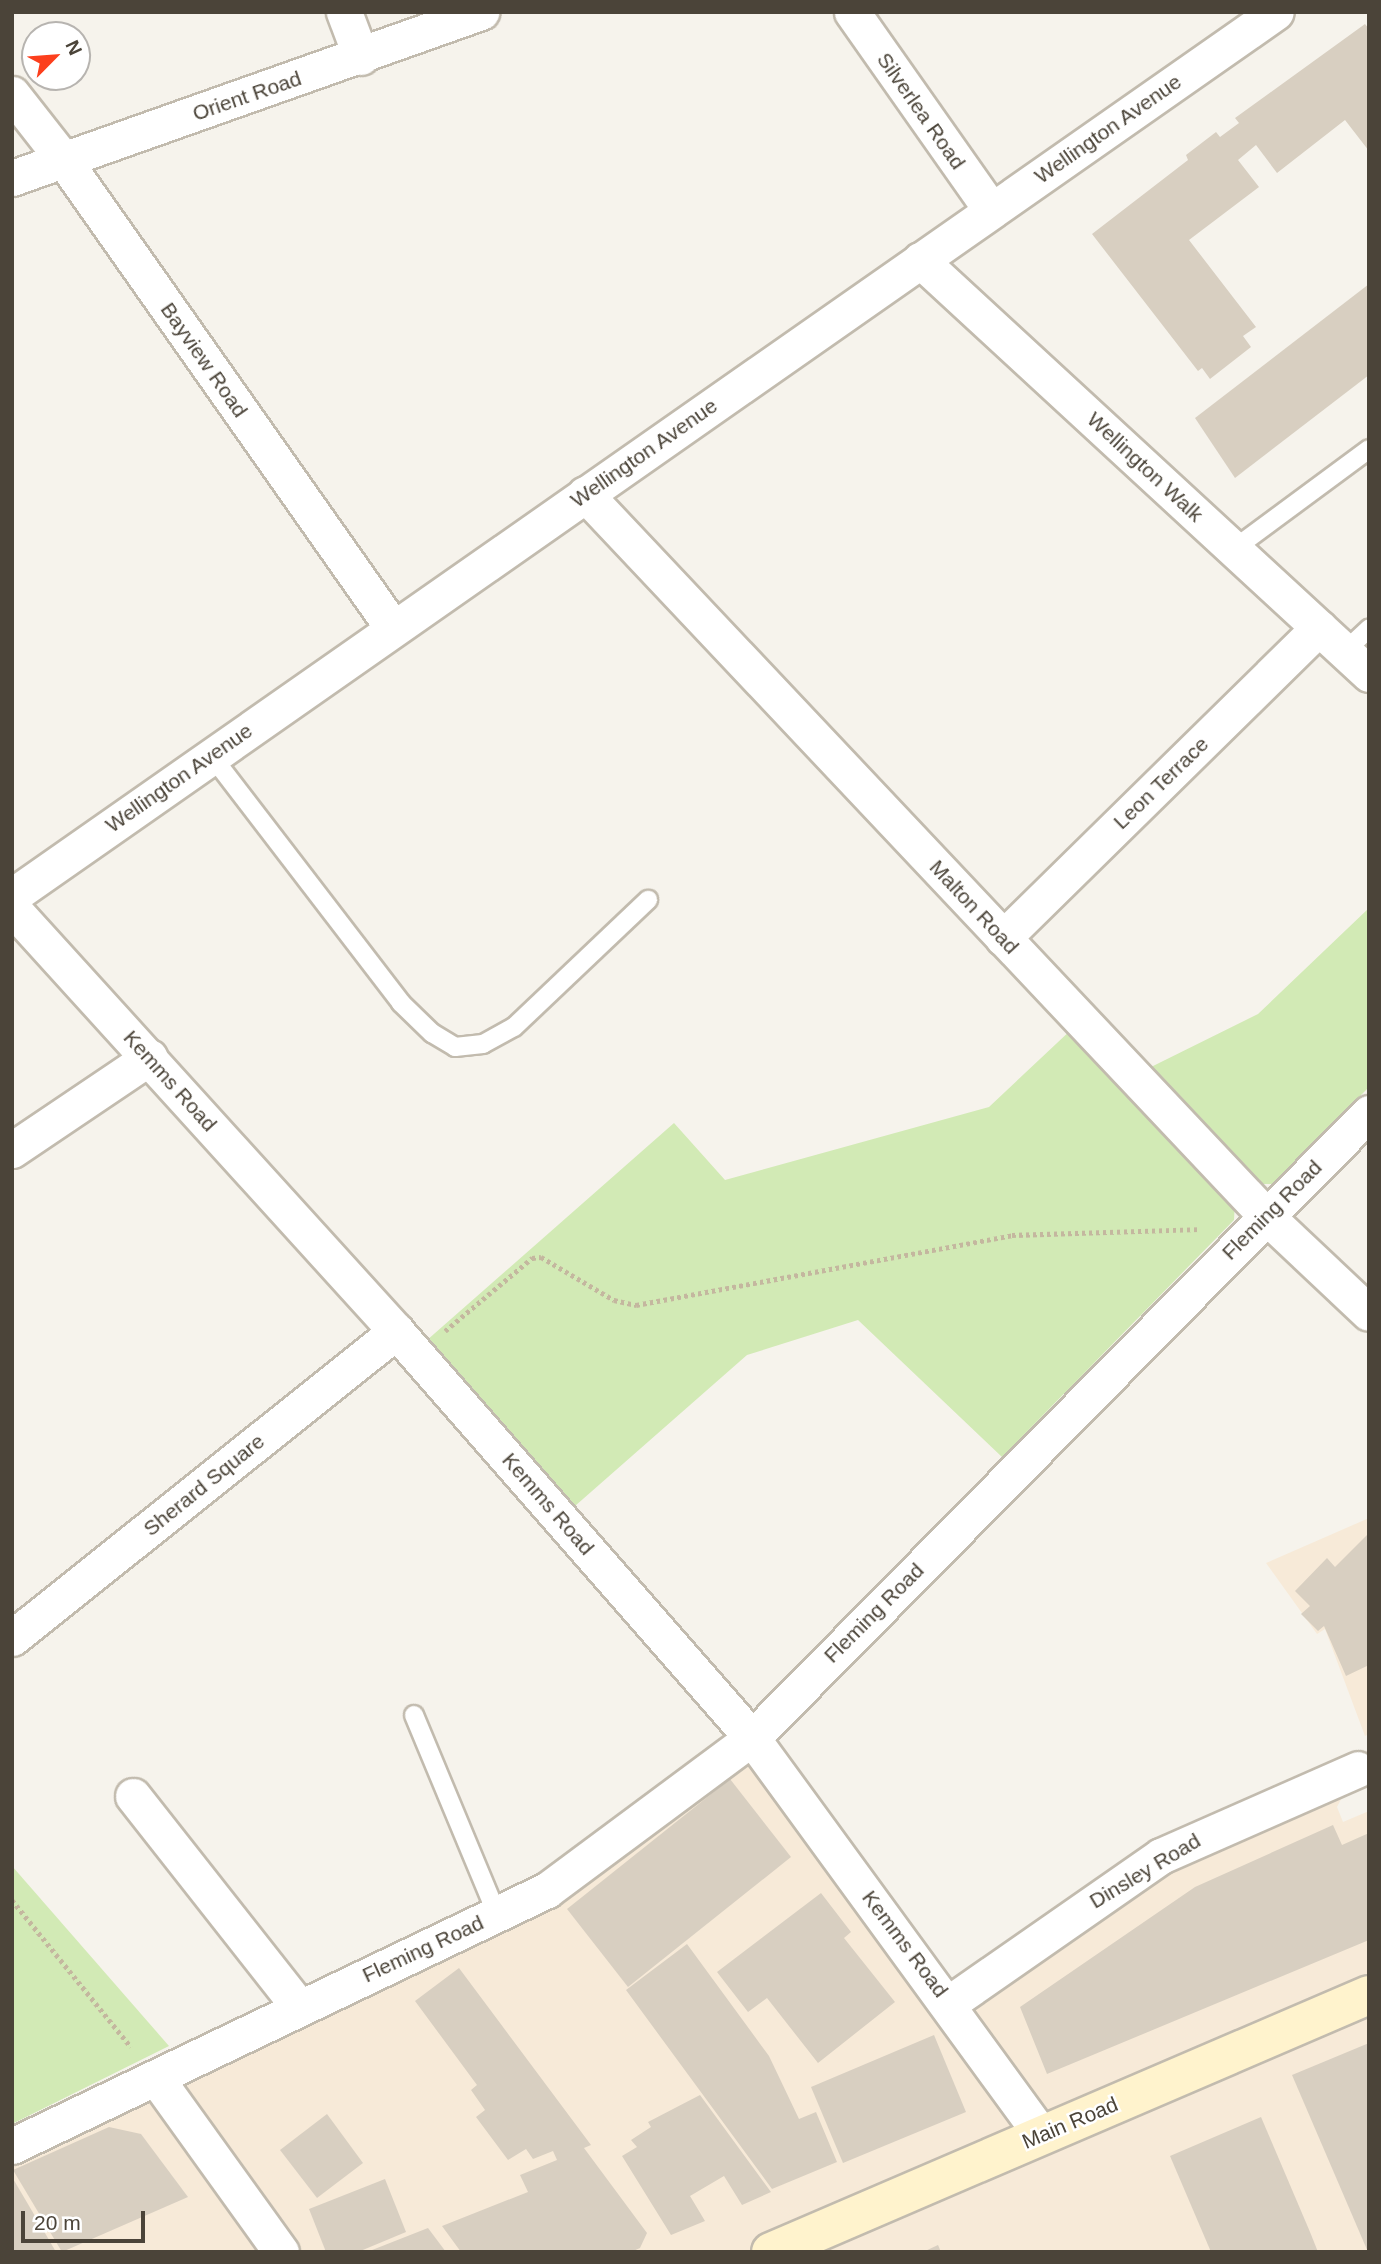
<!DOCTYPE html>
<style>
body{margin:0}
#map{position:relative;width:1381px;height:2264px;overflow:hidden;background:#f6f3ec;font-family:Helvetica,sans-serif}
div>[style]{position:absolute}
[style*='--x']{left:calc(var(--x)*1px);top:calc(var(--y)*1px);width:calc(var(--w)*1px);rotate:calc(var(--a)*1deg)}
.commercial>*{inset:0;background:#f7ead8}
.green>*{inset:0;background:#d2eab5}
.building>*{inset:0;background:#d8cfc1}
.path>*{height:4.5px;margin-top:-2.25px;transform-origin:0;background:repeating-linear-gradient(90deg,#c4b79f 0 3.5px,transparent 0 7px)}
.roads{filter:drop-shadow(2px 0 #c2bbae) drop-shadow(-2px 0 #c2bbae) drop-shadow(0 2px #c2bbae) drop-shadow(0 -2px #c2bbae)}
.lane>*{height:18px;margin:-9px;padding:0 9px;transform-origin:9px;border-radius:9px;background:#fff}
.street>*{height:35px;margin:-17.5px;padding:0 17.5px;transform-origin:17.5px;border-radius:17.5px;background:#fff}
.secondary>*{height:38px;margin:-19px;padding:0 19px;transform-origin:19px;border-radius:19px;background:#fff3cd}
span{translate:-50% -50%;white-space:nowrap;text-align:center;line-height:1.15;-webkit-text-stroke:5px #fff;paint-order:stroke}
.street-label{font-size:21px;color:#4b4439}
.frame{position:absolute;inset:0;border:14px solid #4b4439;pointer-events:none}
.north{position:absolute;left:21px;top:21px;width:70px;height:70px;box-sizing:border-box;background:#fff;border:2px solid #b7b4b0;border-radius:50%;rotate:65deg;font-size:19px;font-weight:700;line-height:28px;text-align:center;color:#4b4439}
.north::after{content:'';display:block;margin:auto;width:24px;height:32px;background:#fc3f1d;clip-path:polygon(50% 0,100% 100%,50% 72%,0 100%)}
.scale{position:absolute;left:21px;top:2211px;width:124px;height:32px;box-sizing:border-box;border:4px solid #4b4439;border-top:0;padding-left:9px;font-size:21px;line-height:24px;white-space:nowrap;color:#4b4439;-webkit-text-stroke:5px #fff;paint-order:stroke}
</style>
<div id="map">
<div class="commercial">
<div style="clip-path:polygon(1369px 1518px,1369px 1734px,1365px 1736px,1325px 1629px,1317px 1634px,1266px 1563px)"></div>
<div style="clip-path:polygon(752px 1738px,948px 2003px,1079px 1910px,1347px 1788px,1337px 1807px,1343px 1822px,1369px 1811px,1369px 2252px,12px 2252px,12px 2146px,547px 1890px)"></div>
</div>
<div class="green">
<div style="clip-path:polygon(1369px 908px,1369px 1087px,1273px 1184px,1259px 1184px,1149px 1068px,1258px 1014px)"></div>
<div style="clip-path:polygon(1073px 1028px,1235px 1202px,1234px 1220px,1002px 1457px,858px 1320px,747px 1355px,575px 1506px,426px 1341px,674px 1123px,725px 1180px,989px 1107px)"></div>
<div style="clip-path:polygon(12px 1866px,169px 2046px,12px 2124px)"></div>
</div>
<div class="building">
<div style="clip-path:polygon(1365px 24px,1369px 29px,1369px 151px,1345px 120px,1277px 173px,1256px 145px,1238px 160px,1259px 187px,1189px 240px,1256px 327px,1243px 336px,1251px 347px,1210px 379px,1202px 368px,1198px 371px,1092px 234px,1188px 160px,1186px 155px,1216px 132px,1220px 137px,1239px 123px,1235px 118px)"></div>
<div style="clip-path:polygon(1369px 284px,1369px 375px,1235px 478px,1195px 418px)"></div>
<div style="clip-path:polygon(1369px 1533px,1369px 1665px,1346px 1676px,1324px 1626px,1318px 1631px,1301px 1614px,1310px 1606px,1295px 1591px,1327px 1558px,1335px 1567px)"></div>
<div style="clip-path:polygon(730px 1779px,791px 1857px,628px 1987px,567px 1909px)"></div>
<div style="clip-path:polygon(1333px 1825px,1342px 1845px,1369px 1833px,1369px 1940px,1047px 2074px,1020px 2007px,1195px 1887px)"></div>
<div style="clip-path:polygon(821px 1893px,851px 1932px,844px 1938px,895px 2002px,818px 2063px,767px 1998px,748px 2012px,717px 1972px)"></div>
<div style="clip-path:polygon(687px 1944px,769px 2056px,799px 2119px,816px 2112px,837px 2162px,772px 2189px,626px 1990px)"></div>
<div style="clip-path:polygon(459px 1968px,591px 2145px,584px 2148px,647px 2233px,640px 2248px,631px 2252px,461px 2252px,442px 2226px,528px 2192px,520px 2175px,557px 2160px,553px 2151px,533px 2159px,526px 2149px,508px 2160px,476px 2117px,485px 2110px,471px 2090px,477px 2085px,415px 2001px)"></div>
<div style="clip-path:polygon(934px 2035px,966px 2112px,843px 2163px,811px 2087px)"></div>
<div style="clip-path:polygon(1369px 2043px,1369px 2252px,1368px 2252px,1292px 2075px)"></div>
<div style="clip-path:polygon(700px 2095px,771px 2192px,742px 2205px,724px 2176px,690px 2196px,705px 2221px,671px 2235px,622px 2156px,637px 2147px,631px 2140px,651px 2127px,648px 2122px)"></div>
<div style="clip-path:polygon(327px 2114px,363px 2163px,317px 2198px,280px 2150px)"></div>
<div style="clip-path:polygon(1261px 2117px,1310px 2232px,1318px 2252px,1211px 2252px,1170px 2156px)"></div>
<div style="clip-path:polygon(109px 2127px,141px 2134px,188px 2197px,62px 2252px,13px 2170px)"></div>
<div style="clip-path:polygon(12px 2177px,45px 2233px,56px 2252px,12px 2252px)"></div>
<div style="clip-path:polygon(385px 2179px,406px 2232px,358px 2252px,326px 2252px,309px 2209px)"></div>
<div style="clip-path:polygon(428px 2228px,446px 2252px,367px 2252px)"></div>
<div style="clip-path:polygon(938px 2245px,941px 2252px,923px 2252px)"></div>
</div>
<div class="path">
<div style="--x:445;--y:1331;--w:114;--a:-40"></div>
<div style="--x:532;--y:1258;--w:9;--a:-6"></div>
<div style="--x:541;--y:1257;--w:85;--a:30.5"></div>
<div style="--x:614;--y:1300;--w:23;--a:13"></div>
<div style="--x:636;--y:1305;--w:382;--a:-10.5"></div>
<div style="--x:1012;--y:1235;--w:187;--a:-1.8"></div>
<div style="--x:12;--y:1900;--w:189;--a:51"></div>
</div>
<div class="roads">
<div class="lane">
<div style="--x:1234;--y:549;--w:168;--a:-36.5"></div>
<div style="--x:1345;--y:651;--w:33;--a:-43"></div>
<div style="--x:211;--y:755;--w:312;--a:52.5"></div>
<div style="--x:401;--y:1003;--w:43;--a:44.1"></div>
<div style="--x:432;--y:1033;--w:27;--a:31"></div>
<div style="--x:455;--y:1047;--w:28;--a:-6"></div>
<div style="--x:483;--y:1044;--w:35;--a:-29"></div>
<div style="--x:514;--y:1027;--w:185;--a:-43.5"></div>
<div style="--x:414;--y:1715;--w:216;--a:67.4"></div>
</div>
<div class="street">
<div style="--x:344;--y:12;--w:48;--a:69.3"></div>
<div style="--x:852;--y:12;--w:242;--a:54.9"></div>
<div style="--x:12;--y:94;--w:83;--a:51.9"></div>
<div style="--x:63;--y:159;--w:573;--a:54.87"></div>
<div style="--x:12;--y:178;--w:498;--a:-19.5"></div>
<div style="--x:920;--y:260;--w:611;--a:42.68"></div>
<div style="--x:585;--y:494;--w:992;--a:46.67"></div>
<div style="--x:1266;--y:1216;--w:141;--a:43.3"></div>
<div style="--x:12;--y:896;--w:1542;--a:-34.97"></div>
<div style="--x:12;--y:908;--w:571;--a:47.77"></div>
<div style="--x:396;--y:1331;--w:541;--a:48.82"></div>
<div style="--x:752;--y:1738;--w:491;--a:53.9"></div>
<div style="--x:1003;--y:938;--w:443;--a:-44.5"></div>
<div style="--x:12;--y:1150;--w:166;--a:-34"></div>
<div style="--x:12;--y:1638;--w:492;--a:-38.6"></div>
<div style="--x:133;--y:1796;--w:268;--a:51.8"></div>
<div style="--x:948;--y:2004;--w:259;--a:-34.8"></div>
<div style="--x:1161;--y:1856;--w:215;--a:-23.8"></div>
<div style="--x:156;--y:2078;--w:214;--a:54.3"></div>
<div style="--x:12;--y:2146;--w:593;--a:-25.57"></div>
<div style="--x:547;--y:1890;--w:255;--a:-36.6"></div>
<div style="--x:752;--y:1738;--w:878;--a:-45.37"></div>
</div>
<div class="secondary">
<div style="--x:771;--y:2252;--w:651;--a:-23.26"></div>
</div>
</div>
<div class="street-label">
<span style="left:247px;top:96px;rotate:-19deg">Orient Road</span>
<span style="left:921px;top:111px;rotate:55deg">Silverlea Road</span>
<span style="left:1108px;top:129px;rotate:-35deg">Wellington Avenue</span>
<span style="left:204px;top:360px;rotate:55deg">Bayview Road</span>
<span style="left:644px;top:453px;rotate:-35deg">Wellington Avenue</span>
<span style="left:1145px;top:467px;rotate:43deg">Wellington Walk</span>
<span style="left:179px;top:778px;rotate:-35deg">Wellington Avenue</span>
<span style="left:1161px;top:783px;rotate:-44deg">Leon Terrace</span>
<span style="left:974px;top:907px;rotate:47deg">Malton Road</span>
<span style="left:170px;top:1081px;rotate:48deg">Kemms Road</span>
<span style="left:1272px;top:1210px;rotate:-45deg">Fleming Road</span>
<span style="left:204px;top:1485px;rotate:-39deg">Sherard Square</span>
<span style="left:548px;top:1504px;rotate:49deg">Kemms Road</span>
<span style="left:874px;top:1613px;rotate:-45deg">Fleming Road</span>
<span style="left:1145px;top:1871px;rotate:-31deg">Dinsley Road</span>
<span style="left:905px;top:1944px;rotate:53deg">Kemms Road</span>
<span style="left:423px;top:1949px;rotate:-25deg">Fleming Road</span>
<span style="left:1070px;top:2123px;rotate:-23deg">Main Road</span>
</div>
<div class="frame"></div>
<div class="north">N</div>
<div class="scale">20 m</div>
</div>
